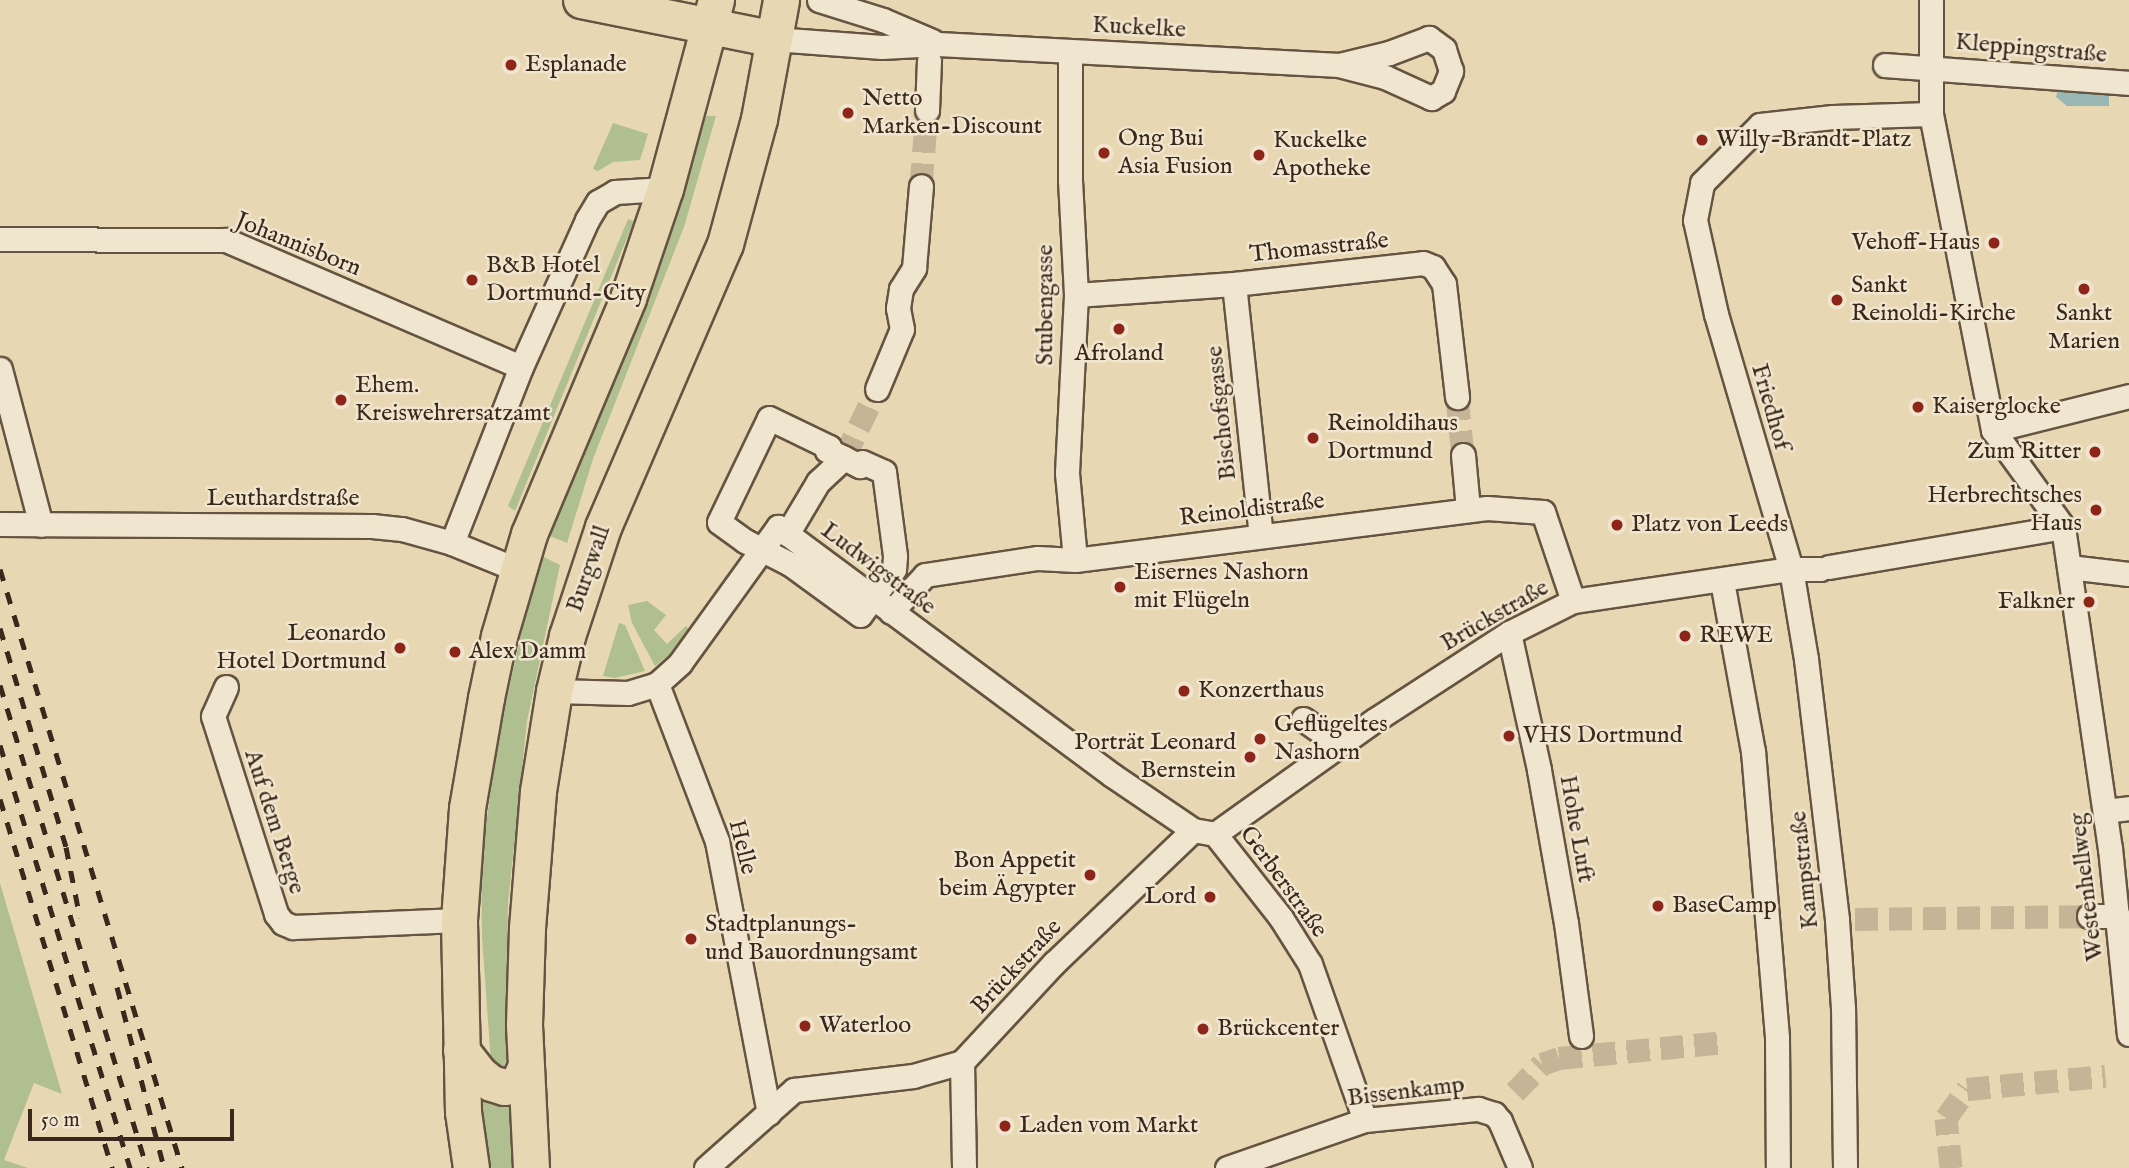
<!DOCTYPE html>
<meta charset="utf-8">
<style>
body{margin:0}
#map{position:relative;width:2129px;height:1168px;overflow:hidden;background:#e8d7b3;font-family:"IM FELL English",serif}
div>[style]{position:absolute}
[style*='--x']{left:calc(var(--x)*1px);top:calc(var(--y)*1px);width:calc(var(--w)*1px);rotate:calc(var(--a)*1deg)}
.green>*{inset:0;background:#b0bf90}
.water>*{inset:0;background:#99b8b4}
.street-tunnel>*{height:23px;margin-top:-11.5px;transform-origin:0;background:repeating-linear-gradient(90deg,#c5b495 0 23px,transparent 0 34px)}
.roads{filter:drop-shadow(2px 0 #655441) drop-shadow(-2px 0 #655441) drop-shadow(0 2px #655441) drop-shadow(0 -2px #655441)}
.street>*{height:23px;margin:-11.5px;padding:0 11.5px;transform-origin:11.5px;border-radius:11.5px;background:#f0e5ce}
.primary>*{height:35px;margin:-17.5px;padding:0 17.5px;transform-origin:17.5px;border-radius:17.5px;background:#e8d7b3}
.rail>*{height:5px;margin-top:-2.5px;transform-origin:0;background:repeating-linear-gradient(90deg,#39281b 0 12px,transparent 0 24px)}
.dots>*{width:19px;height:19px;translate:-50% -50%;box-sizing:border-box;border:4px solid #f0e5ce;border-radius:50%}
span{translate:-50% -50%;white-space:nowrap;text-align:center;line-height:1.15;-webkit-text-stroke:5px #f0e5ce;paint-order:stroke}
.street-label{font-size:24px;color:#39281b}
.poi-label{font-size:24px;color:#39281b}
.left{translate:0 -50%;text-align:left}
.right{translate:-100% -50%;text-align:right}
.scale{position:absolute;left:28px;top:1109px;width:206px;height:32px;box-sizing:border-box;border:4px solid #39281b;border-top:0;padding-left:9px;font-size:21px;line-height:24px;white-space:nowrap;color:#39281b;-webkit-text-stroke:5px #f0e5ce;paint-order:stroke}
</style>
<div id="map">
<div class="green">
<div style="clip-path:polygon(706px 116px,716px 116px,684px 227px,593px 459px,567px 543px,550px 536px,645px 302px,672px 226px)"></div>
<div style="clip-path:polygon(613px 123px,648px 134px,640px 160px,613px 162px,598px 171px,593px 169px)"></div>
<div style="clip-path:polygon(628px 219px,634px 221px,515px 511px,508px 506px)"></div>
<div style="clip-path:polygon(542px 556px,560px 565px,527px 721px,508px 903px,506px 1059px,504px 1066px,498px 1069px,491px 1063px,482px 937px,481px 860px,499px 734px,525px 616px)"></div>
<div style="clip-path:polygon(647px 601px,666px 615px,654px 630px,667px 644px,686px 626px,689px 629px,670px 654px,655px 666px,632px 623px,628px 605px)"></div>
<div style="clip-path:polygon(619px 623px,625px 625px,645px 671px,615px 678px,603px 676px)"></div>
<div style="clip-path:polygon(0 883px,62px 1094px,34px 1083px,4px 1160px,28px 1168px,0 1168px)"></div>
<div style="clip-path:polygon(480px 1085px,492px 1100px,510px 1106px,516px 1168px,490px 1168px)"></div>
</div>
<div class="water">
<div style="clip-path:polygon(2109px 82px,2109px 106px,2067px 106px,2056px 97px,2059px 86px)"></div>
</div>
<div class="street-tunnel">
<div style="--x:921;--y:186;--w:76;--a:-85.5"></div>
<div style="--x:1457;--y:397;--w:58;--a:84.1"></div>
<div style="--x:844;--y:458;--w:76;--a:-64.4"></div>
<div style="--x:1855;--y:919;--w:234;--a:-0.7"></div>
<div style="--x:1515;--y:1092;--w:39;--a:-46"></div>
<div style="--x:1542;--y:1064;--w:18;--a:-19"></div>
<div style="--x:1559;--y:1058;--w:167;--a:-5.5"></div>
<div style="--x:1951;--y:1168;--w:50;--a:-95.7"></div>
<div style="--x:1946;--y:1118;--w:36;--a:-54"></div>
<div style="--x:1967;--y:1089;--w:139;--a:-5.4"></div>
</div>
<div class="roads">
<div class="street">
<div style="--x:819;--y:0;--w:67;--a:17.4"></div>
<div style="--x:883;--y:20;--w:53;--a:23.2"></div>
<div style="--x:1931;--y:0;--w:114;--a:90"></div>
<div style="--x:1931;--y:114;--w:322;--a:78.9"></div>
<div style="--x:1993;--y:430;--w:120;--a:54.2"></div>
<div style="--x:2063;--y:527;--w:324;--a:81.7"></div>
<div style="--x:2110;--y:848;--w:187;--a:84.2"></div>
<div style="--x:774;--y:39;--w:108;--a:4.2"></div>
<div style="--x:882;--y:47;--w:56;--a:-3.1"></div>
<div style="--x:938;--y:44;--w:402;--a:3"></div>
<div style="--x:1339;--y:65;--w:48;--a:14.6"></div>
<div style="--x:1385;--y:77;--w:51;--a:24.5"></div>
<div style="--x:1431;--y:98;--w:14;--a:-30"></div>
<div style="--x:1443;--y:91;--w:22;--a:-68"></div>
<div style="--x:1451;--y:71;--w:23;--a:-108"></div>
<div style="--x:1444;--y:49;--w:19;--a:-144"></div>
<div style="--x:1429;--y:38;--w:43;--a:159.4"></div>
<div style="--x:1389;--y:53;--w:51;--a:166.5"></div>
<div style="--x:1070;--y:51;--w:129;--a:90"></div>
<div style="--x:1070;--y:180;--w:115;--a:87"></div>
<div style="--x:1076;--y:295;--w:178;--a:92.9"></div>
<div style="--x:1067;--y:473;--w:87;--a:84.7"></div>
<div style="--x:1885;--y:65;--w:245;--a:4.2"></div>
<div style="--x:927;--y:110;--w:49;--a:-87.7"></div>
<div style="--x:0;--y:239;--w:226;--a:0.3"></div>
<div style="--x:226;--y:240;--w:321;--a:23.3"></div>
<div style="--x:1234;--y:284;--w:252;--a:83.9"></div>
<div style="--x:1076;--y:295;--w:158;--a:-4"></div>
<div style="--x:1234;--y:284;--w:190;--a:-6.3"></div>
<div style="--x:1423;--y:263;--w:11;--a:22"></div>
<div style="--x:1433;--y:267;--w:20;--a:57"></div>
<div style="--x:1444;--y:284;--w:114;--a:83.4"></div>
<div style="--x:0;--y:369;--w:161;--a:75.3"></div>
<div style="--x:877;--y:389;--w:65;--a:-67.4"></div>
<div style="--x:902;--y:329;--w:21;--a:-101"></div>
<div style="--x:898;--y:308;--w:19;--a:-81"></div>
<div style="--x:901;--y:289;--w:25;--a:-58"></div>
<div style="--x:914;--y:268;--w:82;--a:-85.1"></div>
<div style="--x:769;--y:418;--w:67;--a:25.8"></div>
<div style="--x:829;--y:447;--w:4;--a:124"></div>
<div style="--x:827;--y:450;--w:19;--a:25"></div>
<div style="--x:844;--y:458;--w:18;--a:27"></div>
<div style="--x:860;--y:466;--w:4;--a:-63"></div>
<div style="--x:862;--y:462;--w:24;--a:24"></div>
<div style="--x:884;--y:472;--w:85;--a:82.5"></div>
<div style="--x:895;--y:556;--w:13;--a:94"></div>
<div style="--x:894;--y:569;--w:57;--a:126.5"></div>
<div style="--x:860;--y:615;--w:87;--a:-143.9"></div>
<div style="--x:790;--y:564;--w:51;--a:-152.9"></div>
<div style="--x:745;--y:541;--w:32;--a:-144"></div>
<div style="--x:719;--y:522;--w:115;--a:-64.3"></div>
<div style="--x:1993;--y:430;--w:140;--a:-14"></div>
<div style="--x:1463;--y:455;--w:54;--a:84.7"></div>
<div style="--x:0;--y:524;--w:372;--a:0.3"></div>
<div style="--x:372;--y:526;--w:30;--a:6"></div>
<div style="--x:402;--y:529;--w:52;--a:15.6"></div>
<div style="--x:452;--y:543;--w:71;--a:22.2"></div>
<div style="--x:787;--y:534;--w:61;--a:-59.2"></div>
<div style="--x:818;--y:482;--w:35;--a:-43"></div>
<div style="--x:452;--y:543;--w:189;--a:-68.6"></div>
<div style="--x:521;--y:367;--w:161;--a:-65.8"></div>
<div style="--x:587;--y:220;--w:21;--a:-59"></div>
<div style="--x:598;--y:202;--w:20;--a:-30"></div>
<div style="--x:615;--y:192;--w:50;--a:-3.4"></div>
<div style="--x:1829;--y:567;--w:237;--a:-9.7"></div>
<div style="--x:2069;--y:567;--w:60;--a:6.7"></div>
<div style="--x:1722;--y:581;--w:173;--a:79.7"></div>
<div style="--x:1753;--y:751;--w:288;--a:85.2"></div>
<div style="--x:1777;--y:1038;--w:130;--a:89.6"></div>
<div style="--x:891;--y:612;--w:50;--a:-47.4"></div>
<div style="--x:925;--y:575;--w:114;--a:-8.6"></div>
<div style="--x:1038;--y:558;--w:37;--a:3"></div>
<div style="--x:1075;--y:560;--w:415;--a:-7.2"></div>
<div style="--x:1487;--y:508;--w:56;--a:4.1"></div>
<div style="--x:1543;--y:512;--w:94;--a:71.4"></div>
<div style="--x:1509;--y:633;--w:140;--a:77.6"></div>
<div style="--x:1539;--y:770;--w:155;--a:80"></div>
<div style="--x:1566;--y:923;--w:114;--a:82.4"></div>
<div style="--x:657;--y:684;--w:168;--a:69.1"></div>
<div style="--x:717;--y:841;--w:277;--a:79.2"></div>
<div style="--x:226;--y:687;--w:32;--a:114"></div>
<div style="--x:213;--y:716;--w:208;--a:72.3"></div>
<div style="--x:276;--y:914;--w:11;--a:52"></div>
<div style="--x:283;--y:923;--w:11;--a:22"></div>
<div style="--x:293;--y:927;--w:166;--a:-2.4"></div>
<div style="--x:554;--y:691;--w:74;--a:1.5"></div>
<div style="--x:628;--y:693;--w:30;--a:-17"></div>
<div style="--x:657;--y:684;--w:31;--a:-42"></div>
<div style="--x:680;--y:663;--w:168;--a:-54.2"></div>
<div style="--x:778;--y:527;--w:416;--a:36.6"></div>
<div style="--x:1112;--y:775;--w:98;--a:34.2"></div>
<div style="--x:1193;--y:830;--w:22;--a:10"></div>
<div style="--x:1215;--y:834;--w:196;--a:-35.5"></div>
<div style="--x:1375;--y:720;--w:160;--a:-33"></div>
<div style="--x:1509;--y:633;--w:72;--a:-26.6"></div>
<div style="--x:1573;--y:601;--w:220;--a:-8.4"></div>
<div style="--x:1791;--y:569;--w:29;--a:0"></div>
<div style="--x:1303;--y:719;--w:45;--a:35.1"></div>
<div style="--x:2105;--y:811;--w:24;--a:-7"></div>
<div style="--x:1215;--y:834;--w:107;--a:51.8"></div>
<div style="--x:1281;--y:918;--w:54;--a:57.8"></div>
<div style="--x:1310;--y:964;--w:165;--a:70.6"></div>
<div style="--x:2089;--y:916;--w:29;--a:0"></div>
<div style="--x:962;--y:1062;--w:106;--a:88.9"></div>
<div style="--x:706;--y:1168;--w:118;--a:-41.6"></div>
<div style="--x:794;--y:1090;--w:120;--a:-6.7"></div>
<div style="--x:913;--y:1076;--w:51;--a:-15.9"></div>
<div style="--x:962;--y:1062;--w:135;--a:-47.1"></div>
<div style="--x:1054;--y:963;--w:192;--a:-43.7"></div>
<div style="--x:1227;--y:1168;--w:146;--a:-19.2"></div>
<div style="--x:1365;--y:1120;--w:114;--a:-5.6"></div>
<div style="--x:1478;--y:1109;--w:17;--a:17"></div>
<div style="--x:1494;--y:1114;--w:9;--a:49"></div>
<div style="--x:1500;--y:1121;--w:51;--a:66.9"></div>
<div style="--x:1845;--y:1168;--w:160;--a:-90.7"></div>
<div style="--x:1843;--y:1008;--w:89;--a:-93.9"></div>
<div style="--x:1837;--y:919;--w:262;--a:-96.8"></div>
<div style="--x:1806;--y:659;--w:91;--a:-99.5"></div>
<div style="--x:1791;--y:569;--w:266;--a:-106.4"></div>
<div style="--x:1716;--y:314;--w:96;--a:-102.6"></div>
<div style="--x:1695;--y:220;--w:38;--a:-79"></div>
<div style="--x:1702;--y:183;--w:82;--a:-45"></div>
<div style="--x:1760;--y:125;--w:73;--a:-6.3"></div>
<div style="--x:1833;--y:117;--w:98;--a:-1.8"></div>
</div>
<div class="primary">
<div style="--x:581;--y:0;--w:197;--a:11.4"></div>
<div style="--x:461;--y:1050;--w:31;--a:52"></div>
<div style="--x:480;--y:1074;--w:14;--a:39"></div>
<div style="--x:491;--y:1083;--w:14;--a:17"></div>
<div style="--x:504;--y:1087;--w:13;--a:-9"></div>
<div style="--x:517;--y:1085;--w:21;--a:-65"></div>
<div style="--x:471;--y:1168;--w:57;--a:-98.1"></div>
<div style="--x:463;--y:1112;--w:192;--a:-91.2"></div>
<div style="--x:459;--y:920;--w:112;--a:-85.9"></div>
<div style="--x:467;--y:808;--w:112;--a:-80.2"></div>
<div style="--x:486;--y:698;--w:63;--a:-78.2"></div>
<div style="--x:499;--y:636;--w:106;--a:-73.6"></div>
<div style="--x:529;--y:534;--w:256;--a:-67.2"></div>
<div style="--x:628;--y:298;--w:115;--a:-71.3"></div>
<div style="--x:665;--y:189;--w:196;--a:-74.9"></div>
<div style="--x:531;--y:1168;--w:144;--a:-92.8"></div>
<div style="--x:524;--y:1024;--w:96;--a:-88.2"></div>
<div style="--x:527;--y:928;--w:137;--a:-85.4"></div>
<div style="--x:538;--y:791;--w:101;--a:-80.9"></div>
<div style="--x:554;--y:691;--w:57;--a:-76.7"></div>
<div style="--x:567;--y:636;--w:115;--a:-71.7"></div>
<div style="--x:603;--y:527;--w:308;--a:-66.7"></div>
<div style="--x:725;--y:244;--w:130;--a:-74.8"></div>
<div style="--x:759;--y:119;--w:121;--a:-79.5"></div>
</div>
</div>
<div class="rail">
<div style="--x:0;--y:569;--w:626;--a:73.1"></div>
<div style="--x:0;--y:628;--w:229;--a:73.2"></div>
<div style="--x:66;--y:847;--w:72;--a:78.8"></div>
<div style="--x:0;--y:685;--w:505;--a:73.07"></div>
<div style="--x:0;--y:745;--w:443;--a:72.9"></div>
<div style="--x:0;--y:799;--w:386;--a:73.1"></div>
<div style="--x:117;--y:987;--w:187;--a:75.4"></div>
</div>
<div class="dots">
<div style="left:511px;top:65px;background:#8f2418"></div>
<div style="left:848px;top:113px;background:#8f2418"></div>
<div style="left:1702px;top:140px;background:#8f2418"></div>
<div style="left:1104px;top:153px;background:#8f2418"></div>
<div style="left:1259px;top:155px;background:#8f2418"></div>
<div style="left:1994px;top:243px;background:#8f2418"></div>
<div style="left:472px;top:280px;background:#8f2418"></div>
<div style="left:2084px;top:289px;background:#8f2418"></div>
<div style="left:1837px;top:300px;background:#8f2418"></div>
<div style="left:1119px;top:329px;background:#8f2418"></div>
<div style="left:341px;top:400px;background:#8f2418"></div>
<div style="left:1918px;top:407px;background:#8f2418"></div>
<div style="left:1313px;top:438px;background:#8f2418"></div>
<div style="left:2095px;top:452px;background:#8f2418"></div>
<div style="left:2096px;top:510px;background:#8f2418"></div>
<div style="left:1617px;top:525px;background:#8f2418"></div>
<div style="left:1120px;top:587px;background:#8f2418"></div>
<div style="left:2089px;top:602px;background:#8f2418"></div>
<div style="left:1685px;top:636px;background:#8f2418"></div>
<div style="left:400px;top:648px;background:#8f2418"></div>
<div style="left:455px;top:652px;background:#8f2418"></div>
<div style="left:1184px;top:691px;background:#8f2418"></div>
<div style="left:1509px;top:736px;background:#8f2418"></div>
<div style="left:1260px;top:739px;background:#8f2418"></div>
<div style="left:1250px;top:757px;background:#8f2418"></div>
<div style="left:1090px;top:875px;background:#8f2418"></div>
<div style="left:1210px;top:897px;background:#8f2418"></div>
<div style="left:1658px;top:906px;background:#8f2418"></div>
<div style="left:691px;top:939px;background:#8f2418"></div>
<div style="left:805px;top:1026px;background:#8f2418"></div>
<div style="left:1203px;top:1029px;background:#8f2418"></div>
<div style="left:1005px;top:1126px;background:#8f2418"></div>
</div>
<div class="street-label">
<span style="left:1139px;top:28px;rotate:3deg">Kuckelke</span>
<span style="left:2031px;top:49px;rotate:5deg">Kleppingstraße</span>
<span style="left:298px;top:245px;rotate:22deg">Johannisborn</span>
<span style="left:1319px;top:248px;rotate:-6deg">Thomasstraße</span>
<span style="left:1046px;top:305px;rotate:-90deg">Stubengasse</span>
<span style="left:1770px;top:407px;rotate:74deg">Friedhof</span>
<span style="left:1222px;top:413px;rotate:-96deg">Bischofsgasse</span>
<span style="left:283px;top:499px">Leuthardstraße</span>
<span style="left:1252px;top:510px;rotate:-7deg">Reinoldistraße</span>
<span style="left:589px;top:569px;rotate:-71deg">Burgwall</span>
<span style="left:878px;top:569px;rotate:37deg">Ludwigstraße</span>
<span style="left:1495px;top:616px;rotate:-30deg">Brückstraße</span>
<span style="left:274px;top:822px;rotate:72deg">Auf dem Berge</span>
<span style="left:1576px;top:829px;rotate:80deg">Hohe Luft</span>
<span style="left:742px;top:847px;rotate:76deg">Helle</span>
<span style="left:1805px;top:870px;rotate:-96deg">Kampstraße</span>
<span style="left:1283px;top:882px;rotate:54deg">Gerberstraße</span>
<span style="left:2087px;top:887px;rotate:-97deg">Westenhellweg</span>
<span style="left:1017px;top:967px;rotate:-47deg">Brückstraße</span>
<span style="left:1406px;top:1092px;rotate:-7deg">Bissenkamp</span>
</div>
<div class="poi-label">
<span class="left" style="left:525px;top:65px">Esplanade</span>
<span class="left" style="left:862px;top:113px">Netto<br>Marken-Discount</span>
<span class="left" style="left:1118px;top:153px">Ong Bui<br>Asia Fusion</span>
<span class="left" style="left:1716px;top:140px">Willy-Brandt-Platz</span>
<span class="left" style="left:1273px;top:155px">Kuckelke<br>Apotheke</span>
<span class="right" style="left:1980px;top:243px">Vehoff-Haus</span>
<span class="left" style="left:486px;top:280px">B&amp;B Hotel<br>Dortmund-City</span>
<span class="left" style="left:1851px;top:300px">Sankt<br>Reinoldi-Kirche</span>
<span style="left:2084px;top:328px">Sankt<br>Marien</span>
<span style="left:1119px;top:354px">Afroland</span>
<span class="left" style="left:355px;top:400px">Ehem.<br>Kreiswehrersatzamt</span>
<span class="left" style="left:1932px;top:407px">Kaiserglocke</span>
<span class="left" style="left:1327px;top:438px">Reinoldihaus<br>Dortmund</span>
<span class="right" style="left:2081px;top:452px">Zum Ritter</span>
<span class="right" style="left:2082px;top:510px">Herbrechtsches<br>Haus</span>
<span class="left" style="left:1631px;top:525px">Platz von Leeds</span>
<span class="left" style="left:1134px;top:587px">Eisernes Nashorn<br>mit Flügeln</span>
<span class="right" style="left:2075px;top:602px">Falkner</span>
<span class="right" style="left:386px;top:648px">Leonardo<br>Hotel Dortmund</span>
<span class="left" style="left:1699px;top:636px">REWE</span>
<span class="left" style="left:469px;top:652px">Alex Damm</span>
<span class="left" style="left:1198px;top:691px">Konzerthaus</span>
<span class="left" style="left:1274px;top:739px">Geflügeltes<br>Nashorn</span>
<span class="left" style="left:1523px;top:736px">VHS Dortmund</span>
<span class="right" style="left:1236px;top:757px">Porträt Leonard<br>Bernstein</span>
<span class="right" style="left:1076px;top:875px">Bon Appetit<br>beim Ägypter</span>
<span class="right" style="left:1196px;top:897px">Lord</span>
<span class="left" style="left:1672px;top:906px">BaseCamp</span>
<span class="left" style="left:705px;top:939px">Stadtplanungs-<br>und Bauordnungsamt</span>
<span class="left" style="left:819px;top:1026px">Waterloo</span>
<span class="left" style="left:1217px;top:1029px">Brückcenter</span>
<span class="left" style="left:1019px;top:1126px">Laden vom Markt</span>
</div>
<div class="scale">50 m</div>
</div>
